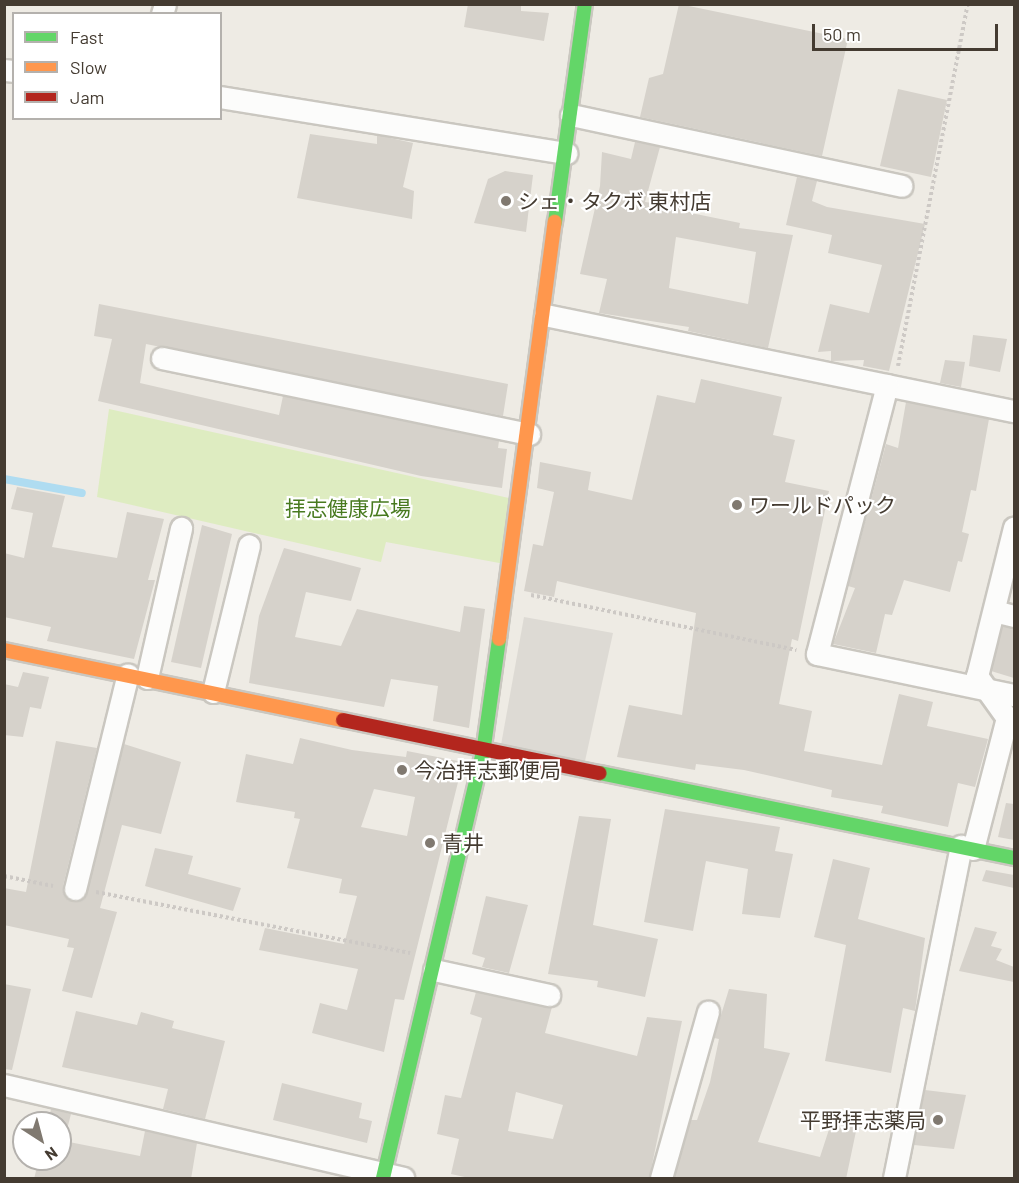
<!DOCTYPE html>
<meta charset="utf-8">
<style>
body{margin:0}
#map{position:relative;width:1019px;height:1183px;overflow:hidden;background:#eeebe4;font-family:Barlow,"Noto Sans JP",sans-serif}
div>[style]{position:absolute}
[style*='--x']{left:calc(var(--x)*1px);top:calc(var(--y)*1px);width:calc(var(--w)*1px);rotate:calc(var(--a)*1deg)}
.green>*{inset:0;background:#deecc1}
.parking>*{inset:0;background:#dddad4}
.stream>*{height:8px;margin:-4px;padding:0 4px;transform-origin:4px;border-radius:4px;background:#afdcf1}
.building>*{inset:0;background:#d6d2cb}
.path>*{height:4px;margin-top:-2px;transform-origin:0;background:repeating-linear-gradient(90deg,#cdc9c5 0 3px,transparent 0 6px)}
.roads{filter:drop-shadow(2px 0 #cac7c0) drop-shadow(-2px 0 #cac7c0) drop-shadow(0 2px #cac7c0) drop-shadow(0 -2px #cac7c0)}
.street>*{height:21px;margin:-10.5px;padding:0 10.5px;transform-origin:10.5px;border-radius:10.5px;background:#fcfcfb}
.fast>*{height:14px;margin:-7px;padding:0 7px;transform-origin:7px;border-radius:7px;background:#63d668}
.slow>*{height:14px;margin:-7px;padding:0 7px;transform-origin:7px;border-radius:7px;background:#ff974d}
.jam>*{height:14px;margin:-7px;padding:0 7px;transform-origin:7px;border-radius:7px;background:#b3261e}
.dots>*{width:16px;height:16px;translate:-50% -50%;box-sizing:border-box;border:3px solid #fff;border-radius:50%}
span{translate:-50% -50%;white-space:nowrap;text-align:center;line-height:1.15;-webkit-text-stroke:4.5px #fff;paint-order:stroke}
.poi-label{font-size:21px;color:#443b31}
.left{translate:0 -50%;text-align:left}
.right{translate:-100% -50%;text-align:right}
.park-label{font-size:21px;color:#487a1f}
.frame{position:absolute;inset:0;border:6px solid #443b31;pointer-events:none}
.legend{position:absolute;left:12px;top:12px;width:210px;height:108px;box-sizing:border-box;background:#fff;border:2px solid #b4b1ad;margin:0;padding:8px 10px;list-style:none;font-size:18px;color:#443b31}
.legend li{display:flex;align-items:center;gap:12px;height:30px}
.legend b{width:30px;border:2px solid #b4b1ad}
.north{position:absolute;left:12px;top:1111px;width:60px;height:60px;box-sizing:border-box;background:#fff;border:2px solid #b4b1ad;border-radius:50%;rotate:144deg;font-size:16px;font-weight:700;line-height:24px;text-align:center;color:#443b31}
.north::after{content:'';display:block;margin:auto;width:21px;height:27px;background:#807970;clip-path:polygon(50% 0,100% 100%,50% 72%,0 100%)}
.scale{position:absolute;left:812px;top:24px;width:186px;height:27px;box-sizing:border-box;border:3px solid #443b31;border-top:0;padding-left:8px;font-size:18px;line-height:21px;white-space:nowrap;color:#443b31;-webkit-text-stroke:4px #fff;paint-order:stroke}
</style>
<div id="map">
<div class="green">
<div style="clip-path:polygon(109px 409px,518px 500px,510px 565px,386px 542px,381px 562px,97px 497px)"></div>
</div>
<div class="parking">
<div style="clip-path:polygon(524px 617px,613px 633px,585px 761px,501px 745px)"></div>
</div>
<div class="stream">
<div style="--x:4;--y:479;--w:79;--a:10.2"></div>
</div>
<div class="building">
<div style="clip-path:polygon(468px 4px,521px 4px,521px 11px,549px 13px,544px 41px,464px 27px)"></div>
<div style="clip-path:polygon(679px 4px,848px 39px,822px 156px,640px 117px,649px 78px,663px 74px)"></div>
<div style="clip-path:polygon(898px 89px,947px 100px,931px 177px,880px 166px)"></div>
<div style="clip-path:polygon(310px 134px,377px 144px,377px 135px,413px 143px,403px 187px,414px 191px,412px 219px,297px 198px)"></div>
<div style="clip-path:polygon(evenodd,635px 142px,660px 147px,645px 202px,692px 208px,691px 213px,740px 223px,739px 228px,793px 235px,768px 348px,688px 331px,689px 327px,599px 313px,607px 279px,580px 274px,600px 186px,602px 152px,631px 159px,635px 142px,676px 237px,756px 252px,748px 304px,669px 288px,676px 237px)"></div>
<div style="clip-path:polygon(505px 171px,533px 175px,526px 232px,474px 223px,488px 179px)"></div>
<div style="clip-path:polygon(797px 177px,817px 181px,812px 201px,827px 207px,925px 224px,889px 371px,863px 366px,864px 360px,831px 361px,831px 351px,818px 352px,830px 304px,869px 313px,882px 265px,828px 253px,832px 235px,786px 225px)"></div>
<div style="clip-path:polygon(99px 304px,508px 384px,503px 416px,146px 344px,140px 383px,279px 415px,283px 396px,499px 441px,498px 448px,507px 449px,502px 488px,421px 476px,98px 401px,112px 339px,94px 336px)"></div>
<div style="clip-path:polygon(973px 335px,1007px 339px,1000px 372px,969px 366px)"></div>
<div style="clip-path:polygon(945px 360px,965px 362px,961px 387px,940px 383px)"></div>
<div style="clip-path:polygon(701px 379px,782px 397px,773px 435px,795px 440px,785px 482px,829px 491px,798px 641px,792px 639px,779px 704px,812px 711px,804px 751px,882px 765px,899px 694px,933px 702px,927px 726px,988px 739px,975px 787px,958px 783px,948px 827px,881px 813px,883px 806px,831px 797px,832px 790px,744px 770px,696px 764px,695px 770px,617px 757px,629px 705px,682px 715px,696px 613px,557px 581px,554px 597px,524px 591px,533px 544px,543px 546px,554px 492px,537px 488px,540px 462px,591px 472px,588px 490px,632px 500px,657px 395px,695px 403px)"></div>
<div style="clip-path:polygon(906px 402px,989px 419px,976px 491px,971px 490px,962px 532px,969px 534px,962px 562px,958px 561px,950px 592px,904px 580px,892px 615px,885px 614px,876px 653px,833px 644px,855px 588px,848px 586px,886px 444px,898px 448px)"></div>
<div style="clip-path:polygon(17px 487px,65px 496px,52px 547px,117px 558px,127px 512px,164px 519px,148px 580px,155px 580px,134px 659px,47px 641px,51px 627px,4px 617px,4px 553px,24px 558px,33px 513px,11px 509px)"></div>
<div style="clip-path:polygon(202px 525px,232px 534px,201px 668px,171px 662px)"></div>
<div style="clip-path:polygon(284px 548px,361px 568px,351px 601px,306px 592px,295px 637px,341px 646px,357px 609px,460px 632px,464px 606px,485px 609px,469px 728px,433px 721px,438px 686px,391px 679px,384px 707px,249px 683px,259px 616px)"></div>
<div style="clip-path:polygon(1003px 626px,1014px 628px,1014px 678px,991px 671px)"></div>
<div style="clip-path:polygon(23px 672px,49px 677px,41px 709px,30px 707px,23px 737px,4px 735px,4px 684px,18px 687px)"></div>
<div style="clip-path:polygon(evenodd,300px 738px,352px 750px,406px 757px,407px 751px,463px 762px,404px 1000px,395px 999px,384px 1052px,312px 1033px,320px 1003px,347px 1010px,358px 969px,259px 950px,265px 928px,344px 944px,357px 896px,339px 893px,342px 879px,287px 868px,300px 819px,294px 818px,295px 812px,236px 802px,246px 754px,293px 764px,300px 738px,374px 789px,415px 797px,407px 836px,361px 827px,374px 789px)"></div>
<div style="clip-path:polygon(56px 741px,97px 748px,63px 886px,73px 901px,87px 892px,124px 744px,181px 762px,161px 834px,122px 825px,100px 908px,117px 912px,92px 998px,62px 991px,74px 948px,67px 947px,69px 939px,4px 925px,4px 888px,26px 892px)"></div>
<div style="clip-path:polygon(1006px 803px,1014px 804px,1014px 840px,998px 837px)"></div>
<div style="clip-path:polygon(665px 809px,780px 827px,775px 851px,793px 854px,780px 918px,742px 914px,748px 869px,706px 861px,693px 931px,644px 922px)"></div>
<div style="clip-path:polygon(579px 816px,611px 819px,593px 925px,658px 939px,645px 997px,597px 987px,598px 981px,548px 974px)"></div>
<div style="clip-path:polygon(155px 848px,193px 856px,188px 874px,241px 888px,233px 911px,145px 886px)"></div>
<div style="clip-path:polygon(833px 859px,870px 868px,858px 919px,925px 938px,915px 1011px,903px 1008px,891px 1073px,825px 1061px,846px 945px,814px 937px)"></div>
<div style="clip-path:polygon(986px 870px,1014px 875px,1014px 888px,982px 881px)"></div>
<div style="clip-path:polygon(486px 896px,528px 905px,509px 973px,482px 967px,485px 958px,472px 954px)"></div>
<div style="clip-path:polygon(975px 927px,997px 932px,991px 946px,1002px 949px,996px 960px,1014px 967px,1014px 982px,959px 971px)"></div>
<div style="clip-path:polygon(4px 984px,31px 989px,12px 1070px,4px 1069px)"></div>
<div style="clip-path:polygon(729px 989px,767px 994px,764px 1048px,790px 1053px,758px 1142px,820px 1157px,834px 1114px,859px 1117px,846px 1179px,674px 1179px,691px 1120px,697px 1120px,710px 1082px,719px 1039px,714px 1038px)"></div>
<div style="clip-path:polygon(evenodd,476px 992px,552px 1007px,545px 1033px,637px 1056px,647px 1017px,682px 1021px,649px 1179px,474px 1179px,451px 1174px,459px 1139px,437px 1134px,445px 1095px,461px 1098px,482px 1018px,470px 1014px,476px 992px,516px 1092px,563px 1105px,553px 1139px,508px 1131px,516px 1092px)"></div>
<div style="clip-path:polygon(76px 1011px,137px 1025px,141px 1012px,174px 1021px,172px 1028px,225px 1041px,205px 1119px,163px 1109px,168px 1089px,62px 1067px)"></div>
<div style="clip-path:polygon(282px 1083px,362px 1103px,359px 1118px,372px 1121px,367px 1143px,273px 1120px)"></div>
<div style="clip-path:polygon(925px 1090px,966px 1095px,954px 1149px,914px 1145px)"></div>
<div style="clip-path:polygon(51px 1109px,71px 1114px,64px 1141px,140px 1156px,145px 1131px,197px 1143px,191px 1179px,34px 1179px,39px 1159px,60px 1159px,60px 1123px,48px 1123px)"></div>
</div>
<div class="path">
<div style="--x:898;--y:366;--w:369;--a:-79.1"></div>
<div style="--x:531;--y:595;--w:271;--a:11.7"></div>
<div style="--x:4;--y:876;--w:50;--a:11.5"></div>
<div style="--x:96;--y:892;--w:320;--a:11"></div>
</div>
<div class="roads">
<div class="street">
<div style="--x:162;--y:14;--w:10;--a:-73"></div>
<div style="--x:4;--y:70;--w:10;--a:6"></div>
<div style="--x:220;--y:97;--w:351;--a:9.2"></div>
<div style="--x:571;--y:115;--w:338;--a:12.1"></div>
<div style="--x:545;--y:315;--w:479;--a:11.6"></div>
<div style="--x:162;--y:358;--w:375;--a:11.7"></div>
<div style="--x:887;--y:385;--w:278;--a:104.6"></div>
<div style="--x:817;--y:654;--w:201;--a:11.8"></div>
<div style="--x:994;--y:611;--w:21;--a:14"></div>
<div style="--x:147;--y:678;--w:154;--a:-77.2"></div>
<div style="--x:213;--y:692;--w:151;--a:-76.2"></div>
<div style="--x:973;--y:849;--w:135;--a:-75.5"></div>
<div style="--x:1007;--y:718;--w:52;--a:-125.5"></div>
<div style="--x:977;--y:676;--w:153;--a:-76"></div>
<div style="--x:75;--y:889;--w:221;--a:-76.2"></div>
<div style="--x:434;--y:970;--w:118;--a:12.3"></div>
<div style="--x:4;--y:1085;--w:410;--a:13.1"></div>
<div style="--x:661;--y:1178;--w:173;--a:-74.2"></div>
<div style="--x:894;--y:1178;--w:339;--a:-78.6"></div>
</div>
<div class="fast">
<div style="--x:555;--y:222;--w:220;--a:-82.2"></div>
<div style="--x:600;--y:773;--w:423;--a:11.6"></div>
<div style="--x:383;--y:1178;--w:444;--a:-76.8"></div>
<div style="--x:484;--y:746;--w:108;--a:-82"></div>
</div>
<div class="slow">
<div style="--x:499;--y:639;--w:421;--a:-82.4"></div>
<div style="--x:4;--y:650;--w:346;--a:11.7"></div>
</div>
<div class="jam">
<div style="--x:343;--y:720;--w:262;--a:11.7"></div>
</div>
</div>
<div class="dots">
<div style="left:506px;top:201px;background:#807970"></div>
<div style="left:737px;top:505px;background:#807970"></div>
<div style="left:402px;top:770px;background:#807970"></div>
<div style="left:430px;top:843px;background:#807970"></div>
<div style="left:938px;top:1120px;background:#807970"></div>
</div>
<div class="poi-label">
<span class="left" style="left:518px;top:201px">シェ・タクボ 東村店</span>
<span class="left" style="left:749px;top:505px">ワールドパック</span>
<span class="left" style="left:414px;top:770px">今治拝志郵便局</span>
<span class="left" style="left:442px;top:843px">青井</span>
<span class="right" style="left:926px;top:1120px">平野拝志薬局</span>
</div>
<div class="park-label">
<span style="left:348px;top:508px">拝志健康広場</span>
</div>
<div class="frame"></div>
<ul class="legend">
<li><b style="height:8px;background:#63d668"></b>Fast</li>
<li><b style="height:8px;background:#ff974d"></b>Slow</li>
<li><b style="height:8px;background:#b3261e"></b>Jam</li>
</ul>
<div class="north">N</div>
<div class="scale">50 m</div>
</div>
